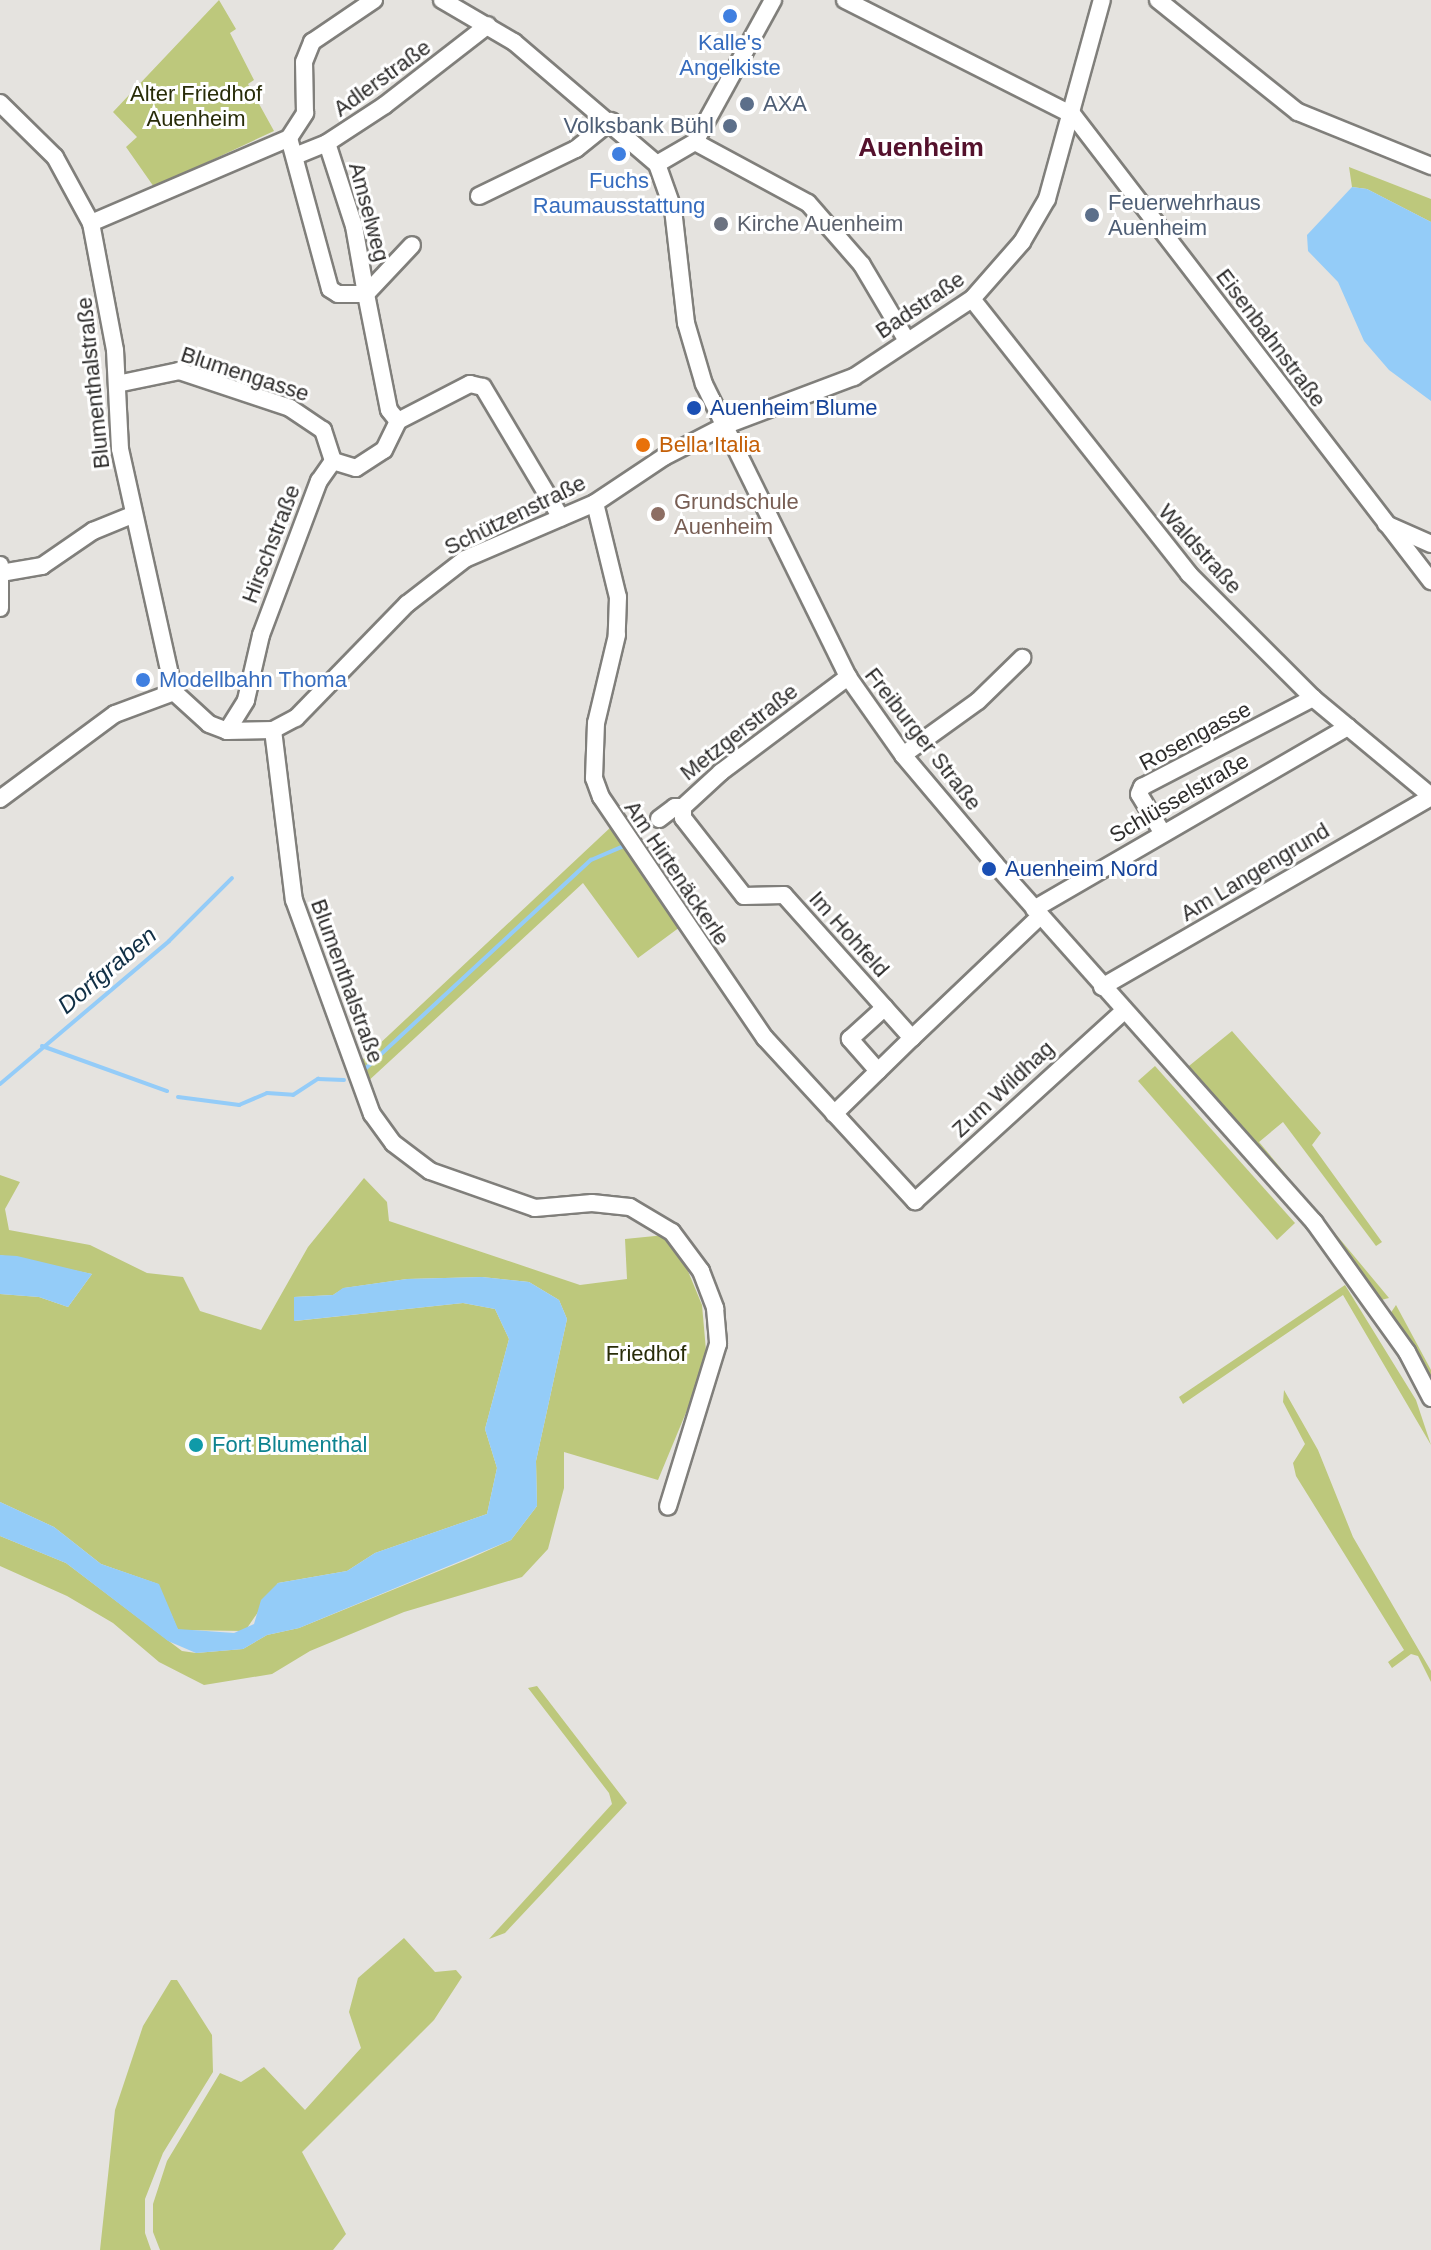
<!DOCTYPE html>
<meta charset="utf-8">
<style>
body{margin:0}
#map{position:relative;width:1431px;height:2250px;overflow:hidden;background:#e5e3df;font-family:Helvetica,sans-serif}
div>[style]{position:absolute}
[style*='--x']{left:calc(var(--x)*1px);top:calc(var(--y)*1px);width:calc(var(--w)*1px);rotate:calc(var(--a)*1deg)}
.green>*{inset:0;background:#bdc87c}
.water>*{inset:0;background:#94ccf8}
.stream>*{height:4px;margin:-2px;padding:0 2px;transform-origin:2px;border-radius:2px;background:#94ccf8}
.roads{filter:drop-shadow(2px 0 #807f7b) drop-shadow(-2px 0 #807f7b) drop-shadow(0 2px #807f7b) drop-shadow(0 -2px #807f7b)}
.minor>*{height:16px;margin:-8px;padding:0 8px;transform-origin:8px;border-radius:8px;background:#fff}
.dots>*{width:22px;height:22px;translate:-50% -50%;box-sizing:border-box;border:4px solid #fff;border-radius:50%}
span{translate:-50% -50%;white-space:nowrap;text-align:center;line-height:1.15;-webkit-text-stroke:6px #fff;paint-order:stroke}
.shop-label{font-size:22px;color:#366cbe}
.left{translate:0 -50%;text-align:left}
.street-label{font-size:22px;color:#2e2d2c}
.park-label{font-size:22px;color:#282c08}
.service-label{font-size:22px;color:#4e5e75}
.right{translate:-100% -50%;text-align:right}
.worship-label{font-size:22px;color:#5b616d}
.transit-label{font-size:22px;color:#164399}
.food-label{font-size:22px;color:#c56008}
.education-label{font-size:22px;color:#785e54}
.culture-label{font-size:22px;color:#0d838f}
.water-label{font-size:24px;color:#102f45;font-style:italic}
.quarter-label{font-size:26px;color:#54112c;font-weight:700}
</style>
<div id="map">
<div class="green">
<div style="clip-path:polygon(219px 0,236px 29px,230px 33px,254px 80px,248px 84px,274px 131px,154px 187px,126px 147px,137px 137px,113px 112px)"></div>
<div style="clip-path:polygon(1349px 167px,1431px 199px,1431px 222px,1367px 189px,1352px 187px)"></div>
<div style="clip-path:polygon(612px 826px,680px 927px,638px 958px,583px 883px,365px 1084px,359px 1063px)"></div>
<div style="clip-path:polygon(1232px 1031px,1321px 1133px,1312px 1145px,1382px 1242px,1376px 1246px,1283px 1122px,1259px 1142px,1389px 1298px,1381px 1300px,1307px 1204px,1184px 1070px)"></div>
<div style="clip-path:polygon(1155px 1066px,1295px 1223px,1277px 1240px,1138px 1081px)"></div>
<div style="clip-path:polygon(1162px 1067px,1305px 1221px,1340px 1268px,1295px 1214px)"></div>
<div style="clip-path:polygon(0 1175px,20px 1182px,5px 1209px,9px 1230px,90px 1245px,147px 1273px,183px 1277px,200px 1311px,261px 1330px,308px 1247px,364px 1178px,387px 1202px,389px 1221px,580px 1285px,627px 1279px,625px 1239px,665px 1235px,683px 1259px,702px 1305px,707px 1362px,658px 1480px,564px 1452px,564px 1488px,548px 1549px,522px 1577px,404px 1612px,310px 1651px,272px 1674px,204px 1685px,159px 1662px,113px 1623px,67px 1596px,0 1566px,0 1536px,66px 1563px,182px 1651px,196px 1653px,243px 1649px,267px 1635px,299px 1628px,471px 1558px,511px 1540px,537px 1506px,536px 1461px,567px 1319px,559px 1300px,529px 1282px,482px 1277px,407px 1279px,344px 1288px,333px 1295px,294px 1297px,295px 1321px,463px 1303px,495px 1309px,509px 1339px,485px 1429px,497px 1468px,487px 1514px,375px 1553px,347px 1571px,278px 1583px,245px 1631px,178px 1630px,158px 1584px,101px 1564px,54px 1527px,0 1502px,0 1294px,39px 1297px,68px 1307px,92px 1274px,0 1255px)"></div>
<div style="clip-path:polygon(1345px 1285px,1416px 1400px,1431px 1445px,1343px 1295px,1183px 1404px,1179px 1397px)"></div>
<div style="clip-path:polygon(1396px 1305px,1431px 1370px,1431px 1383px,1390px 1314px)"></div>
<div style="clip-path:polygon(1284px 1390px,1318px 1450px,1353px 1537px,1431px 1671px,1431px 1682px,1418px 1656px,1411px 1654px,1392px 1668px,1388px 1662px,1404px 1650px,1296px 1476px,1293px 1463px,1305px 1444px,1283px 1402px)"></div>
<div style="clip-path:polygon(537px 1686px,627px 1803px,505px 1933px,489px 1939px,612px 1804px,609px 1793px,528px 1688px)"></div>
<div style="clip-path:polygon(404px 1938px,435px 1972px,456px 1970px,462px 1977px,434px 2020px,302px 2152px,346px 2234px,333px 2250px,160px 2250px,153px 2232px,153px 2204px,167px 2161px,220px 2073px,241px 2082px,264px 2067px,305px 2110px,361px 2048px,349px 2012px,358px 1978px)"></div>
<div style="clip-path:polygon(171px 1980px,177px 1980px,212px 2035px,213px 2072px,163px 2153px,145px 2199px,145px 2233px,151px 2250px,100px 2250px,115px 2110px,143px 2026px)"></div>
</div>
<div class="water">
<div style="clip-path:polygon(1352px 187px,1367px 189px,1431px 222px,1431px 401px,1389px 370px,1364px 341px,1338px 282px,1308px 251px,1307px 235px)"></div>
<div style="clip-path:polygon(0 1255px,17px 1256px,92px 1274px,68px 1307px,39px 1297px,0 1294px)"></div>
<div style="clip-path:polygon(482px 1277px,529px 1282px,559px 1300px,567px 1319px,536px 1461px,537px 1506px,511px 1540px,299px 1628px,267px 1635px,243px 1649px,196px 1653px,168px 1641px,66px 1563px,0 1536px,0 1502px,54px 1527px,101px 1564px,159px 1584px,178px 1629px,234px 1633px,254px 1624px,261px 1600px,278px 1583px,347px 1571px,375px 1553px,487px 1514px,497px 1468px,485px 1429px,509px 1339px,495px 1309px,463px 1303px,294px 1321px,294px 1297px,333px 1295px,343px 1288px,407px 1279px)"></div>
</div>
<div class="stream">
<div style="--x:42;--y:1046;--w:133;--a:19.8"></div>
<div style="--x:365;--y:1069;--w:308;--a:-42.8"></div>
<div style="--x:591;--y:860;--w:34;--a:-23"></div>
<div style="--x:0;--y:1084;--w:221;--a:-40.2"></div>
<div style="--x:169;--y:941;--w:89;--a:-45"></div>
<div style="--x:178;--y:1097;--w:62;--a:7.5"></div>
<div style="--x:239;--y:1105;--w:30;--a:-23"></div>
<div style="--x:267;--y:1093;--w:26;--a:4"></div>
<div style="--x:293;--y:1095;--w:30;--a:-33"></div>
<div style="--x:318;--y:1079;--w:26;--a:2"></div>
</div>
<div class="roads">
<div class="minor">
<div style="--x:442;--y:0;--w:83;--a:30.3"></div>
<div style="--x:514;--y:42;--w:188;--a:40.5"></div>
<div style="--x:657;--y:164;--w:48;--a:70.4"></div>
<div style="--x:673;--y:209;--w:115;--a:83.5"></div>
<div style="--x:686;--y:323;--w:64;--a:73.6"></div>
<div style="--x:704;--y:384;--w:326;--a:63.8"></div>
<div style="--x:848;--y:677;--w:95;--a:54.8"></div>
<div style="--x:903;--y:755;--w:143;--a:49.8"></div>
<div style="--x:995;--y:864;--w:480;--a:48.3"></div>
<div style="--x:1314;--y:1222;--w:160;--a:54.4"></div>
<div style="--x:1407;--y:1352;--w:52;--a:62.4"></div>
<div style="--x:845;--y:0;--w:255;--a:26.8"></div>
<div style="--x:1073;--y:115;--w:588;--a:52.47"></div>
<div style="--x:1158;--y:0;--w:179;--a:38.7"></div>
<div style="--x:1298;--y:112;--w:144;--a:22.1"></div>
<div style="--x:0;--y:103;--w:77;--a:44.5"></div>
<div style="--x:55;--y:157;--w:75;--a:61.4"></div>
<div style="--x:91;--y:223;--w:129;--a:79.3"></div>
<div style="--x:115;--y:350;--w:99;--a:87.1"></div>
<div style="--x:120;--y:449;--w:249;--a:77.5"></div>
<div style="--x:174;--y:692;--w:47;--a:42.4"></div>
<div style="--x:209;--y:724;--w:19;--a:21"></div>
<div style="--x:227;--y:731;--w:46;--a:-1.2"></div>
<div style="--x:273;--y:730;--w:26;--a:-28"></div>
<div style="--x:296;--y:718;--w:159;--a:-45.8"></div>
<div style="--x:407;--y:604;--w:73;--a:-37.8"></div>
<div style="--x:465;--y:559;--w:142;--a:-23.3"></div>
<div style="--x:595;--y:503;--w:83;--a:-33.7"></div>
<div style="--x:664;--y:457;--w:68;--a:-27.3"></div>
<div style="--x:724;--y:426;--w:139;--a:-20.7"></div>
<div style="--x:854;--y:377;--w:141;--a:-33.5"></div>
<div style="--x:972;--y:299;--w:76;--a:-48.7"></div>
<div style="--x:1022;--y:242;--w:50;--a:-59.8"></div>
<div style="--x:1047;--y:199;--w:206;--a:-74.6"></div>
<div style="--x:289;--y:138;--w:156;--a:74.8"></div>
<div style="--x:330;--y:289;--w:9;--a:32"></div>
<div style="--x:338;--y:294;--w:28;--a:0"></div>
<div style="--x:366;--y:294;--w:118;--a:78.8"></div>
<div style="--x:389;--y:410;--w:14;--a:51"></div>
<div style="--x:398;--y:421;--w:81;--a:-27.2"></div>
<div style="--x:470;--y:384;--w:13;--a:13"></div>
<div style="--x:483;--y:387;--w:152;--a:59.2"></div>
<div style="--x:695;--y:142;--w:128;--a:28.4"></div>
<div style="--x:808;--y:203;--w:82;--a:48.9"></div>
<div style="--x:862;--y:265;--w:86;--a:59.3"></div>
<div style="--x:327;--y:143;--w:87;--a:72"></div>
<div style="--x:354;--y:226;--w:69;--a:80"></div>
<div style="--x:295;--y:156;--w:35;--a:-22"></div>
<div style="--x:327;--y:143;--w:69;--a:-33.2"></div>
<div style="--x:385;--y:105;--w:130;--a:-37.8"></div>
<div style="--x:657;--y:164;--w:44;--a:-30.1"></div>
<div style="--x:695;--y:142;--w:162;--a:-61.2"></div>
<div style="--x:479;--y:196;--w:108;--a:-25.9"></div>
<div style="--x:576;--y:149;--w:45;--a:-38.7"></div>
<div style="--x:91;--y:223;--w:215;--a:-23.2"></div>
<div style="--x:289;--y:138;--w:30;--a:-57"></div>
<div style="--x:305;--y:113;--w:51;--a:-91.1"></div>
<div style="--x:304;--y:62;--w:22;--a:-68"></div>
<div style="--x:312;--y:42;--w:75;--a:-34.1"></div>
<div style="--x:366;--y:294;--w:67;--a:-46.8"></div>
<div style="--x:972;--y:299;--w:350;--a:51.7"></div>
<div style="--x:1189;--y:574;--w:175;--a:45"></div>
<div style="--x:1313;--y:698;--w:153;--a:39.7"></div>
<div style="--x:117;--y:384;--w:63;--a:-11.8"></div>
<div style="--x:179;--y:371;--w:117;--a:18.4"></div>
<div style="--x:290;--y:408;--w:40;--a:34"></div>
<div style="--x:323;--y:430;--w:33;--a:72"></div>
<div style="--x:595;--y:503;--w:97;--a:76.3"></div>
<div style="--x:618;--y:597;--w:38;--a:92"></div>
<div style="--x:617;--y:635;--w:90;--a:103.4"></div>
<div style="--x:596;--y:723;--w:55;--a:92.1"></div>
<div style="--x:594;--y:778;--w:20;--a:70"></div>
<div style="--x:601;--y:797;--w:292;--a:55.8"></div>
<div style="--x:765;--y:1038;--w:222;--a:47.4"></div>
<div style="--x:915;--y:1201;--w:282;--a:-42.3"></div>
<div style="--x:1386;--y:524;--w:49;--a:24"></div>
<div style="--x:1;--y:573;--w:42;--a:-9.7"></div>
<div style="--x:42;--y:566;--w:62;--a:-34.5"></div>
<div style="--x:93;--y:531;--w:42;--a:-22.3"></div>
<div style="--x:0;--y:608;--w:43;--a:-90"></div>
<div style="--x:273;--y:730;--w:171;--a:83"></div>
<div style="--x:294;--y:900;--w:228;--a:70"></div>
<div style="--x:372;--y:1114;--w:36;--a:54"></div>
<div style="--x:393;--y:1143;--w:46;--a:37.1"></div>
<div style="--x:430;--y:1171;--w:111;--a:19.4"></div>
<div style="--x:535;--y:1208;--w:57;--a:-5"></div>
<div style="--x:592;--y:1203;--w:38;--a:6"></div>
<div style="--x:630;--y:1207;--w:49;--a:30.8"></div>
<div style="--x:672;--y:1232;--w:49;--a:53.4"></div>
<div style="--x:701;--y:1271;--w:40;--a:69"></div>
<div style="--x:715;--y:1308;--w:36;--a:85"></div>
<div style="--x:718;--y:1344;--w:170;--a:107.1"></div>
<div style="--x:227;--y:731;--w:36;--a:-58"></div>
<div style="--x:246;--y:700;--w:67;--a:-77"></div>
<div style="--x:261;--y:635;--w:165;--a:-69.4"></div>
<div style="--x:319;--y:481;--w:24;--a:-55"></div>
<div style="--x:333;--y:461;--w:24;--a:17"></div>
<div style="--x:356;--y:468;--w:33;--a:-33"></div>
<div style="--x:384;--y:450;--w:32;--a:-64"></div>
<div style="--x:903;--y:755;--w:92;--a:-35.8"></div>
<div style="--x:978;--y:701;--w:62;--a:-44.3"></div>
<div style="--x:0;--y:799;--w:143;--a:-36.5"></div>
<div style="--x:115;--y:714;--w:63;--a:-20.4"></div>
<div style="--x:683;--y:807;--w:11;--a:90"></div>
<div style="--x:683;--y:818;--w:99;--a:52"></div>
<div style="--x:744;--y:896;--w:40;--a:-1.4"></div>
<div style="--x:784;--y:895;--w:192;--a:48.2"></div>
<div style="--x:912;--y:1038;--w:177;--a:-43.6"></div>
<div style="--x:659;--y:819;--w:20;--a:-37"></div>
<div style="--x:675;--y:807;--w:8;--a:0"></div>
<div style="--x:683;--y:807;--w:52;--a:-42.6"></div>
<div style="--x:721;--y:772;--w:159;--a:-36.8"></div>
<div style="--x:1162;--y:832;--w:44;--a:-121.2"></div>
<div style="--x:1139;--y:794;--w:8;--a:-67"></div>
<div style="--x:1142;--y:787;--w:193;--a:-27.5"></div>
<div style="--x:1034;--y:909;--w:363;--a:-30.1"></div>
<div style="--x:1102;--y:987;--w:380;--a:-30"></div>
<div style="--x:878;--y:1071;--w:43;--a:-131.2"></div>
<div style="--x:850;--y:1039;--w:47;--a:-42.4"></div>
<div style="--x:834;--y:1114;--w:109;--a:-44.3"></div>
</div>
</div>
<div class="dots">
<div style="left:730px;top:16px;background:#3f7fe0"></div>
<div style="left:747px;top:104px;background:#5c6f8a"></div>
<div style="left:730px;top:126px;background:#5c6f8a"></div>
<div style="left:619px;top:154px;background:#3f7fe0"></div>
<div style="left:1092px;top:215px;background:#5c6f8a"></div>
<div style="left:721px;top:224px;background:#6b7280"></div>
<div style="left:694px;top:408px;background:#1a4fb4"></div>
<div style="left:643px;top:445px;background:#e8710a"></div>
<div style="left:658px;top:514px;background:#8d6e63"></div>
<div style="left:143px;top:680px;background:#3f7fe0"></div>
<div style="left:989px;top:869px;background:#1a4fb4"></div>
<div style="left:196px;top:1445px;background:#0f9aa8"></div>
</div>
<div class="shop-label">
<span style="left:730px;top:55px">Kalle's<br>Angelkiste</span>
<span style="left:619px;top:193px">Fuchs<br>Raumausstattung</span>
<span class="left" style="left:159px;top:680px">Modellbahn Thoma</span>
</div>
<div class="street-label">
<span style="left:382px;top:78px;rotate:-36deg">Adlerstraße</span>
<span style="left:369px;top:212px;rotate:75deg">Amselweg</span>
<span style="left:920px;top:305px;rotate:-34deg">Badstraße</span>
<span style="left:1271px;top:338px;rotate:53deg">Eisenbahnstraße</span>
<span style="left:245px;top:374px;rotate:18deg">Blumengasse</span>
<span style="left:93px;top:383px;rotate:-96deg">Blumenthalstraße</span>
<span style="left:515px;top:515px;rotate:-26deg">Schützenstraße</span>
<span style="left:271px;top:544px;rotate:-69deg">Hirschstraße</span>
<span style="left:1200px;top:549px;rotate:48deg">Waldstraße</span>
<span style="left:739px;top:732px;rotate:-38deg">Metzgerstraße</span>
<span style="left:1195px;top:736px;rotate:-28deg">Rosengasse</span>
<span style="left:923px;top:739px;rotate:52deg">Freiburger Straße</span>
<span style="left:1179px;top:798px;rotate:-30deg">Schlüsselstraße</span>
<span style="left:1255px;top:872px;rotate:-31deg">Am Langengrund</span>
<span style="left:677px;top:873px;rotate:56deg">Am Hirtenäckerle</span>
<span style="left:849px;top:934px;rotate:48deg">Im Hohfeld</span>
<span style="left:347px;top:981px;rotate:70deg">Blumenthalstraße</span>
<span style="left:1003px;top:1089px;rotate:-43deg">Zum Wildhag</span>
</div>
<div class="park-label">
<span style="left:196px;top:106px">Alter Friedhof<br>Auenheim</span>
<span style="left:646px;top:1354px">Friedhof</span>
</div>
<div class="service-label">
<span class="left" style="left:763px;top:104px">AXA</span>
<span class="right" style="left:714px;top:126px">Volksbank Bühl</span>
<span class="left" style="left:1108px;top:215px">Feuerwehrhaus<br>Auenheim</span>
</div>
<div class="worship-label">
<span class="left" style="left:737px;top:224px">Kirche Auenheim</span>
</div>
<div class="transit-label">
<span class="left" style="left:710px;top:408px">Auenheim Blume</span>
<span class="left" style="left:1005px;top:869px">Auenheim Nord</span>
</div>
<div class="food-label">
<span class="left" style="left:659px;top:445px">Bella Italia</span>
</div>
<div class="education-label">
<span class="left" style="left:674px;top:514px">Grundschule<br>Auenheim</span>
</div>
<div class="culture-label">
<span class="left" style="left:212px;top:1445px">Fort Blumenthal</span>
</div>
<div class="water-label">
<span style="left:107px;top:970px;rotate:-40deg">Dorfgraben</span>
</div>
<div class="quarter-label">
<span style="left:921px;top:148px">Auenheim</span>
</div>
</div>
